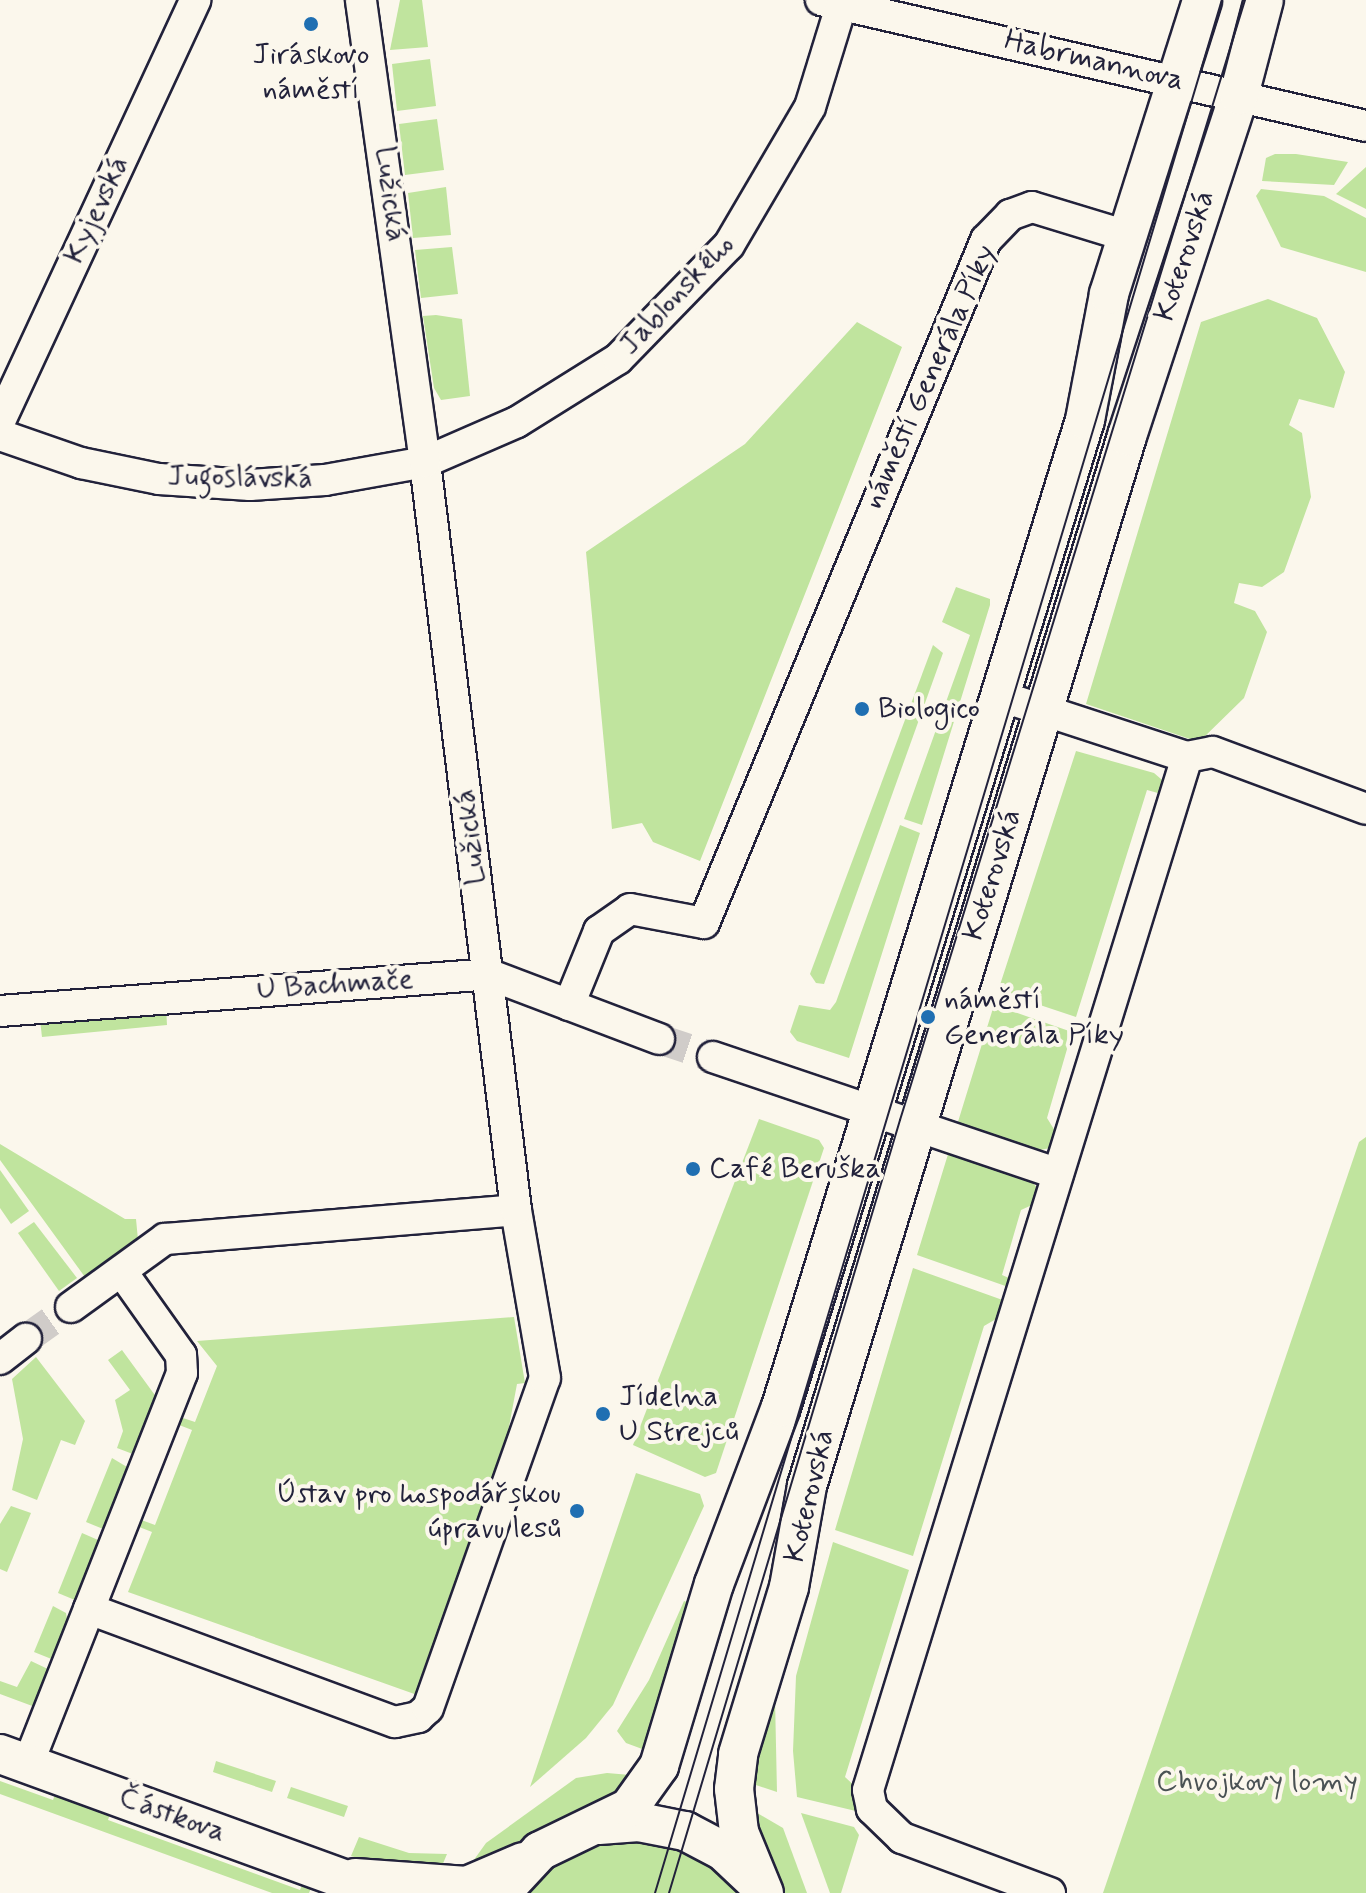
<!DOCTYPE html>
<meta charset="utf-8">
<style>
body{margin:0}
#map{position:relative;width:1366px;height:1893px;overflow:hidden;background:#fbf7ec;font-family:Mynerve,sans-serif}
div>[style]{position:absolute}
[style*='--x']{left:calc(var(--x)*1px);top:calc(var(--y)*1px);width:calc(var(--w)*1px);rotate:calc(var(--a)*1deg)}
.green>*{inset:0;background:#c0e49e}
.minor-tunnel>*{height:30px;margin-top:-15px;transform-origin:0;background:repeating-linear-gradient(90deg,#d0ccc9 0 30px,transparent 0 45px)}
.roads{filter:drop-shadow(2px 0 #22223b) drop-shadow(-2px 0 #22223b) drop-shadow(0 2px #22223b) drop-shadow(0 -2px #22223b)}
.minor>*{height:30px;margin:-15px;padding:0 15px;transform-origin:15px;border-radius:15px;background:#fbf7ec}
.tertiary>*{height:38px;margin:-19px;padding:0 19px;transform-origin:19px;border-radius:19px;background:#fbf7ec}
.tram>*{height:2px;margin:-1px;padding:0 1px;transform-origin:1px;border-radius:1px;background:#22223b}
.dots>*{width:22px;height:22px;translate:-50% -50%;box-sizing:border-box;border:4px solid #fbf7ec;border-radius:50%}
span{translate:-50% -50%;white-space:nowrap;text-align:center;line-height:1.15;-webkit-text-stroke:8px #fbf7ec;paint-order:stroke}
.poi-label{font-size:30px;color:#22223b}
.left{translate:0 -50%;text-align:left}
.right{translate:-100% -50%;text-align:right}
.street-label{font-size:30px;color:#22223b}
.park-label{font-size:30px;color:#4a5254}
</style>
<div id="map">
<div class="green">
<div style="clip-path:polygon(400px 0,422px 0,428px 47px,390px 50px)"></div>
<div style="clip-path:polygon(430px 59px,436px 106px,397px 111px,392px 64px)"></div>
<div style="clip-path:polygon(437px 119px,444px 170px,405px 175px,399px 124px)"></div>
<div style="clip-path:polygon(1275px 154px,1296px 154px,1348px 162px,1334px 185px,1262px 181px,1266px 158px)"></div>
<div style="clip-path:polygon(1366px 167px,1366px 209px,1336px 194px)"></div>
<div style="clip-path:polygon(446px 187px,451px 235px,413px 238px,408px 193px)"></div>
<div style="clip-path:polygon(1261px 189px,1324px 196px,1366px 218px,1366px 272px,1281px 247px,1256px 196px)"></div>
<div style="clip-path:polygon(452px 247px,458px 294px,421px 298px,415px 250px)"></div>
<div style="clip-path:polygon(1268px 299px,1317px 318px,1345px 372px,1334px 408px,1299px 399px,1289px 425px,1302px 433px,1311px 497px,1284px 572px,1262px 587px,1239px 583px,1234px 603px,1255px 611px,1267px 632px,1244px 698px,1199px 742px,1086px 704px,1201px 322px)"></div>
<div style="clip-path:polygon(436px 315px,462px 319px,470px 396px,441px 400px,434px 388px,423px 316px)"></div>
<div style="clip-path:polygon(857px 322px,902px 347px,700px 861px,653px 842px,642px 823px,612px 829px,586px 552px,745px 444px)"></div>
<div style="clip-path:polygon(956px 587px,990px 599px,990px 605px,922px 825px,904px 819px,970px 635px,942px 622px)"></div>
<div style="clip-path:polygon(933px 645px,943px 653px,824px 984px,816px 983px,810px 974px)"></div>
<div style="clip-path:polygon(1076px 751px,1154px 773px,1168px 785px,1165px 795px,1147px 790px,1076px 1017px,998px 991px)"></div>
<div style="clip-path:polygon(900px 825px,920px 833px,849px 1058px,797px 1041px,790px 1032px,799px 1005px,830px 1010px,836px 1002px)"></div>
<div style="clip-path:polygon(994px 1005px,1072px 1032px,1047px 1118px,1060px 1139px,1050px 1148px,1035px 1151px,957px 1125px)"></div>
<div style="clip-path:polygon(166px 1007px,167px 1025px,42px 1037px,40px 1020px)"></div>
<div style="clip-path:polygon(759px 1119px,819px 1140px,824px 1148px,716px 1473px,705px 1477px,633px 1445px)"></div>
<div style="clip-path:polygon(1366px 1137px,1366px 1893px,1103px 1893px,1359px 1142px)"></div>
<div style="clip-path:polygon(0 1144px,125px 1219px,136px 1219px,139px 1250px,90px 1284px,0 1160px)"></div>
<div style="clip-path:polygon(949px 1151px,1029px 1178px,1041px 1193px,1043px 1200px,1021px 1210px,1002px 1275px,1016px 1281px,1014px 1289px,917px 1255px)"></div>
<div style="clip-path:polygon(0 1170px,29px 1211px,11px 1224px,0 1208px)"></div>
<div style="clip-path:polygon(34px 1222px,77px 1278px,59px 1291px,18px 1233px)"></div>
<div style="clip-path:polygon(913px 1268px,1011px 1303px,1008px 1312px,984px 1326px,913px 1556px,835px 1530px)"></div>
<div style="clip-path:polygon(514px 1317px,525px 1383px,517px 1384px,508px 1432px,517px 1437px,420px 1696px,128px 1592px,152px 1532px,134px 1525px,136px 1518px,155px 1525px,192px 1430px,174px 1423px,177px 1416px,195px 1422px,217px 1366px,197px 1341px)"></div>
<div style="clip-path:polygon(122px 1350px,157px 1398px,138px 1456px,117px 1448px,123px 1431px,115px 1400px,130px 1390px,108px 1360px)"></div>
<div style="clip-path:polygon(36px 1357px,85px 1421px,75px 1445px,61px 1440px,37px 1500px,12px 1490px,23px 1439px,12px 1379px)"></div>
<div style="clip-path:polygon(112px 1458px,132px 1470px,108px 1531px,86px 1522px)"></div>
<div style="clip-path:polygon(636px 1473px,700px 1494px,704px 1506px,613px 1705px,586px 1738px,530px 1787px)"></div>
<div style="clip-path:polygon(11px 1506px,31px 1513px,7px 1572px,0 1569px,0 1524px)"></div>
<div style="clip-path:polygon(82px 1533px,105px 1543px,82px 1603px,58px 1593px)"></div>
<div style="clip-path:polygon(833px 1542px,909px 1570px,845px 1777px,860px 1791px,860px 1812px,797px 1797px,793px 1751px,796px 1676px)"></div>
<div style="clip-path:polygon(684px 1601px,699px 1607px,653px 1753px,626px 1743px,617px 1731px,649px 1680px)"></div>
<div style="clip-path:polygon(53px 1606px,66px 1613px,68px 1625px,54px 1660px,34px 1652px)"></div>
<div style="clip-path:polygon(787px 1637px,775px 1698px,777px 1792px,747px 1782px)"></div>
<div style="clip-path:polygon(31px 1661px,50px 1670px,35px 1707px,0 1694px,0 1681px,17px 1687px)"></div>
<div style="clip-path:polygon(216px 1761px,276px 1781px,272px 1792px,213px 1772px)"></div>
<div style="clip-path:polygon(607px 1773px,642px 1776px,631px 1789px,498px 1860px,466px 1871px,486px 1843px,576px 1778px)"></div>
<div style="clip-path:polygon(0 1781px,53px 1800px,57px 1789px,112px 1808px,108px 1820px,300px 1890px,305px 1878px,314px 1881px,309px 1893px,272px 1893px,0 1794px)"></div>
<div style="clip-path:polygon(291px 1787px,348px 1806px,344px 1817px,287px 1798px)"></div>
<div style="clip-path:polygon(747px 1807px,783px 1828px,807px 1893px,784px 1893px)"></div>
<div style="clip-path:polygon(801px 1813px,854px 1827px,859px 1835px,841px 1893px,830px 1893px)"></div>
<div style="clip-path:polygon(359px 1837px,409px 1853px,447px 1854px,439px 1873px,383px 1866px,351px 1856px)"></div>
<div style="clip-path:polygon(635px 1840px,679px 1848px,711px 1865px,741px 1893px,524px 1893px,563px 1859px,588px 1847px)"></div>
</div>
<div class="minor-tunnel">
<div style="--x:659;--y:1039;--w:57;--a:18.4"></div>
<div style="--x:26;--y:1339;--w:55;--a:-35.4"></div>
</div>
<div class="roads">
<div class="minor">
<div style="--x:821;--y:0;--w:559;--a:13.02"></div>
<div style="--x:0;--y:421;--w:464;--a:-65.1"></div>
<div style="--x:0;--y:435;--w:86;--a:19.1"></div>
<div style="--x:81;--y:463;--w:80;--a:11.6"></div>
<div style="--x:159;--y:479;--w:91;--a:3.8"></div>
<div style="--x:250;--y:485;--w:75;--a:-3.8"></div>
<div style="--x:325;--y:480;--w:102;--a:-10.2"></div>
<div style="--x:425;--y:462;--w:100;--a:-23.5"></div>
<div style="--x:517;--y:422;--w:119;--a:-32"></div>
<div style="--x:618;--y:359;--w:159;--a:-45.8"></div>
<div style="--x:729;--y:245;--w:160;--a:-59.6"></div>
<div style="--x:810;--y:107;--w:112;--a:-72.9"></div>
<div style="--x:1000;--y:696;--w:197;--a:18.1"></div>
<div style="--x:1187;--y:757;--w:26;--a:-11"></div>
<div style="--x:1213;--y:752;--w:163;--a:20.4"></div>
<div style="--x:569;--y:1005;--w:80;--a:-67.9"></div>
<div style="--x:599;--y:931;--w:38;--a:-35"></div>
<div style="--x:630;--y:909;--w:75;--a:10.7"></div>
<div style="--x:704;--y:923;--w:739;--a:-67.57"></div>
<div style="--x:986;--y:240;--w:35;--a:-46"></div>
<div style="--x:1010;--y:215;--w:23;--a:-20"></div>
<div style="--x:1032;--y:207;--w:99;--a:17"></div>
<div style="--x:0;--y:1011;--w:489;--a:-4.3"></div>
<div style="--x:488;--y:974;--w:183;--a:20.8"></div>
<div style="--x:713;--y:1057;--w:364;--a:18.7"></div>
<div style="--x:71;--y:1307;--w:116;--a:-35.9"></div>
<div style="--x:165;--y:1239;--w:352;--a:-4.7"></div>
<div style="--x:0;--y:1359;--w:33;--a:-38"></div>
<div style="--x:89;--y:1609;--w:326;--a:20.3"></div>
<div style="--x:395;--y:1722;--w:24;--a:-12"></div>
<div style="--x:418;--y:1717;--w:13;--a:-42"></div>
<div style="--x:428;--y:1708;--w:350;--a:-70.5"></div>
<div style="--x:545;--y:1378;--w:170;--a:-99.8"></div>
<div style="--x:516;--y:1210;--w:754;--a:-96.94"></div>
<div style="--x:425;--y:462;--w:466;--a:-97.9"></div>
<div style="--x:28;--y:1764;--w:420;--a:-68.5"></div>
<div style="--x:182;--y:1373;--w:18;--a:-93"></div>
<div style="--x:181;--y:1355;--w:102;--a:-125.4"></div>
<div style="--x:1050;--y:1893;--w:158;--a:-159.6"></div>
<div style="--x:902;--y:1838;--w:42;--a:-136"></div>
<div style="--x:872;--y:1809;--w:19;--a:-102"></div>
<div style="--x:868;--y:1790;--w:1081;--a:-72.84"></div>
</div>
<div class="tertiary">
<div style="--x:0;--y:1754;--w:406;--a:20"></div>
<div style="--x:599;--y:1825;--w:40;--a:-4.3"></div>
<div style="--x:639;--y:1822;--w:47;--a:11.1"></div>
<div style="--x:685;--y:1831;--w:43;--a:27.8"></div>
<div style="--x:723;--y:1851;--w:44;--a:43.2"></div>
<div style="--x:355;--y:1878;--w:112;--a:4.1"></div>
<div style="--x:467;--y:1886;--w:61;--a:-23.2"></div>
<div style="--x:501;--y:1893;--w:57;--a:-47.1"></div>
<div style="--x:540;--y:1851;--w:99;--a:-25.8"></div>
<div style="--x:629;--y:1808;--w:52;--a:-54.5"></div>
<div style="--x:659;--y:1766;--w:190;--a:-73.2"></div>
<div style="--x:714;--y:1584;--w:189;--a:-69.3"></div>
<div style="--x:781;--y:1407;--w:1033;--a:-72.88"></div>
<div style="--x:1085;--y:420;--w:128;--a:-79.2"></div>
<div style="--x:1109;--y:294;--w:308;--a:-72.4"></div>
<div style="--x:764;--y:1893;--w:66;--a:-112.3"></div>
<div style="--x:739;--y:1832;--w:43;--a:-96.6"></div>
<div style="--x:734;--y:1789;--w:35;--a:-83"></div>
<div style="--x:738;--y:1754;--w:175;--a:-73"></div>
<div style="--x:789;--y:1587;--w:103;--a:-79.9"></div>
<div style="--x:807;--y:1486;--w:1098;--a:-73.05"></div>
<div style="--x:1127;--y:436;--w:359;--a:-71.8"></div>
<div style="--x:1239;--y:95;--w:98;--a:-75.3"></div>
</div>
</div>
<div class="tram">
<div style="--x:655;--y:1893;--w:1976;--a:-73.33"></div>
<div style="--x:669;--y:1893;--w:807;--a:-73.36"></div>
<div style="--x:900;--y:1120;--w:1172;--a:-72.88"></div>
</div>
<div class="dots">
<div style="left:311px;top:24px;background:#1f6fb2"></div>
<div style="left:862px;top:709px;background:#1f6fb2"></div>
<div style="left:928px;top:1017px;background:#1f6fb2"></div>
<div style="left:693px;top:1169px;background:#1f6fb2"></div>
<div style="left:603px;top:1414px;background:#1f6fb2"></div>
<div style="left:577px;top:1511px;background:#1f6fb2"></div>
</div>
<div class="poi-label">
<span style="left:311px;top:72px">Jiráskovo<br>náměstí</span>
<span class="left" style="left:878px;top:709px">Biologico</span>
<span class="left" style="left:944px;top:1017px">náměstí<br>Generála Píky</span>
<span class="left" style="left:709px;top:1169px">Café Beruška</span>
<span class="left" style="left:619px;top:1414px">Jídelna<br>U Strejců</span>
<span class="right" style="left:561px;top:1511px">Ústav pro hospodářskou<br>úpravu lesů</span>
</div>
<div class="street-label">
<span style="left:1094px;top:61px;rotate:13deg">Habrmannova</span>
<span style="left:390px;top:194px;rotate:83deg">Lužická</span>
<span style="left:97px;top:210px;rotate:-65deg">Kyjevská</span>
<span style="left:1185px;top:256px;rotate:-72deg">Koterovská</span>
<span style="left:677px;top:295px;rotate:-47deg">Jablonského</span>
<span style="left:930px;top:377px;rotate:-66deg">náměstí Generála Píky</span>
<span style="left:240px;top:478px;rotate:1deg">Jugoslávská</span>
<span style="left:471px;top:837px;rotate:-97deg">Lužická</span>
<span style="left:993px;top:875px;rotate:-73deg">Koterovská</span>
<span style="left:335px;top:985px;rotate:-4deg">U Bachmače</span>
<span style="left:810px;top:1496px;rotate:-77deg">Koterovská</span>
<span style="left:172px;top:1815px;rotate:20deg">Částkova</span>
</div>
<div class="park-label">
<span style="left:1257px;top:1782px">Chvojkovy lomy</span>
</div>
</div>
